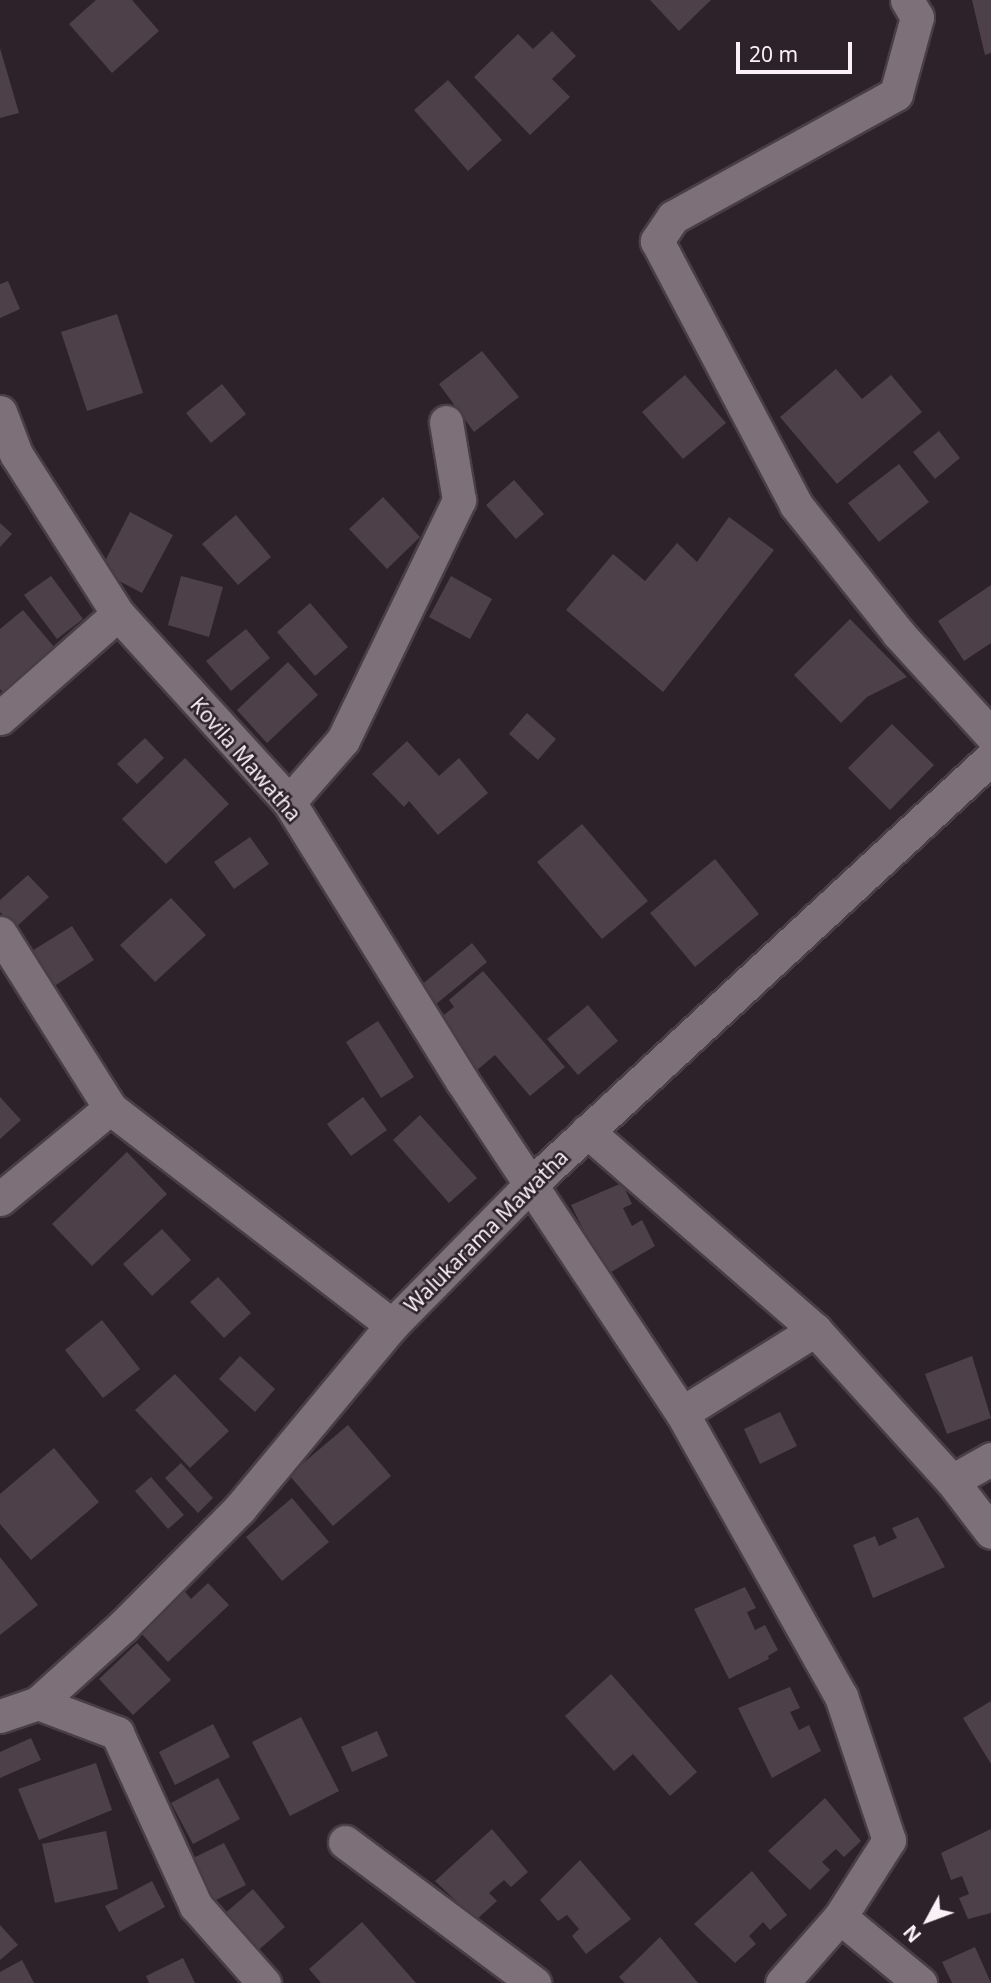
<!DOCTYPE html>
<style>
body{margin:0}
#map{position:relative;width:991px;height:1983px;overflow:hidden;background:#2e222a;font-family:"Noto Sans",sans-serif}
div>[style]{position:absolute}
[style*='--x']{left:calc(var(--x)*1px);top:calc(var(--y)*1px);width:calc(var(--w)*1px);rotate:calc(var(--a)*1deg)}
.building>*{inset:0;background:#4d4048}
.roads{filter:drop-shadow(2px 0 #483e44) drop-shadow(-2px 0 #483e44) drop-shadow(0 2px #483e44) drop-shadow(0 -2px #483e44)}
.street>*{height:33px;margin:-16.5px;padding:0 16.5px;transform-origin:16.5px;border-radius:16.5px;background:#7e7078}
span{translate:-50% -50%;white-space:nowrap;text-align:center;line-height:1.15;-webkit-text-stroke:5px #2e222a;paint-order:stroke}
.street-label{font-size:21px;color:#faf1f6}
.north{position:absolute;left:893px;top:1885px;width:70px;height:70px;-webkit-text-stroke:5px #2e222a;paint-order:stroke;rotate:229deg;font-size:19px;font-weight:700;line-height:28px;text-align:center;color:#faf1f6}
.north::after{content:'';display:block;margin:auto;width:24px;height:32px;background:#faf1f6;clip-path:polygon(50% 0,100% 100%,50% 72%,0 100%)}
.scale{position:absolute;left:736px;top:42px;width:116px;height:32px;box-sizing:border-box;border:4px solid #faf1f6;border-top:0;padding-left:9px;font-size:21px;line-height:24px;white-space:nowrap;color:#faf1f6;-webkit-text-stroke:5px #2e222a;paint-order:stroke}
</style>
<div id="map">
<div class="building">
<div style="clip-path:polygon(96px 0,132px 0,159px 31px,112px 73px,69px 24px)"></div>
<div style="clip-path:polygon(650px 0,711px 0,679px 31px)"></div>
<div style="clip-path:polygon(972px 0,991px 0,991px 53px,985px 55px)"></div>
<div style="clip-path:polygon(552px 31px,576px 56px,552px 79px,570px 97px,530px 135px,474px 77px,518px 34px,533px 49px)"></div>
<div style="clip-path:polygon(0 48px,19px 113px,0 118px)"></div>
<div style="clip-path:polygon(448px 80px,502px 140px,468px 171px,414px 110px)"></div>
<div style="clip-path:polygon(8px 281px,20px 309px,0 318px,0 284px)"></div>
<div style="clip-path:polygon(117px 314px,143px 393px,87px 411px,61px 332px)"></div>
<div style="clip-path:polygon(482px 351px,519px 397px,474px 432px,439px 384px)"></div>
<div style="clip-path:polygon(836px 369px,862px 399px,891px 375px,922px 412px,837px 484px,780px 417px)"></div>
<div style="clip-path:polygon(685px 375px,726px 423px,683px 459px,642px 412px)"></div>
<div style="clip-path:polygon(222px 384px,246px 414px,211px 443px,186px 413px)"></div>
<div style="clip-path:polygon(939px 431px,960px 458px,935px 479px,913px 452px)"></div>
<div style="clip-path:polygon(899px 464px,929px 502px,879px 542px,848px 503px)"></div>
<div style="clip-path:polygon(514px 480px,544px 514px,516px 539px,486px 505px)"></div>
<div style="clip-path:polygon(383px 497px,420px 537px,387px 569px,349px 529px)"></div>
<div style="clip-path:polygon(130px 512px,173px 535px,142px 593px,100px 571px)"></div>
<div style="clip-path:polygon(236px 515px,271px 557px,238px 585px,202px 544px)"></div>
<div style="clip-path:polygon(729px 517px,774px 550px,663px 692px,566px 610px,613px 554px,645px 581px,677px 543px,697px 562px)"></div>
<div style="clip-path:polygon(0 523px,12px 534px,0 547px)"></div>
<div style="clip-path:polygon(51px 576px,83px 619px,57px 639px,24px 595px)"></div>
<div style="clip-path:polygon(181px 576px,223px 587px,209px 637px,168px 625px)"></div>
<div style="clip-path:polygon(451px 576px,492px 599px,470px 639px,429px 617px)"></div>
<div style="clip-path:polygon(991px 585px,991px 643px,964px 661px,938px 621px)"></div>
<div style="clip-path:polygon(310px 603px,348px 647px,315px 676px,277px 632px)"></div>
<div style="clip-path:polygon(23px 610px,60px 654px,7px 698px,0 689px,0 629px)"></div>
<div style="clip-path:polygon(850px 619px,907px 677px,867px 697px,841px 723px,794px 675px)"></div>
<div style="clip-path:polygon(246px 629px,270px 658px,231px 691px,206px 661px)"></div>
<div style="clip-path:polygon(288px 662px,318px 695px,267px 743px,237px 710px)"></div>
<div style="clip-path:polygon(527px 713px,556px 739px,538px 760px,509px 734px)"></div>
<div style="clip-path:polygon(892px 724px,934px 765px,890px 810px,848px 768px)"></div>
<div style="clip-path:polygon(145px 738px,164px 758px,137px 784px,117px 764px)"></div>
<div style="clip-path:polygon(407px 741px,439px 776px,459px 758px,488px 793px,438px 835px,409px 801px,404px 807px,372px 774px)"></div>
<div style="clip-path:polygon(185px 758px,229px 804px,166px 864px,122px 819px)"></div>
<div style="clip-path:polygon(582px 824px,648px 901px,602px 939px,537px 862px)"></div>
<div style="clip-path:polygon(250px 837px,269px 864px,234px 889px,214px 862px)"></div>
<div style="clip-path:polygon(715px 859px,759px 914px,695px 967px,650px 913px)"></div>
<div style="clip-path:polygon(28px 875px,49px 897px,15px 928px,0 912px,0 900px)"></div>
<div style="clip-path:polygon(171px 898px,206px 935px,155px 982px,120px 945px)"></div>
<div style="clip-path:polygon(72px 926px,94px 960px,50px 989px,27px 954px)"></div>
<div style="clip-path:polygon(472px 943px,487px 962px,429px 1010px,414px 991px)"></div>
<div style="clip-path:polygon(483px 971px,565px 1067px,530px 1096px,495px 1055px,476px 1071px,435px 1022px,454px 1007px,449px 1000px)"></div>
<div style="clip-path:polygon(588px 1005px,618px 1041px,578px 1075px,547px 1039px)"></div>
<div style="clip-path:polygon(378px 1021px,414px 1077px,381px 1098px,346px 1042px)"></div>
<div style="clip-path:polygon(0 1097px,21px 1120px,0 1139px)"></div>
<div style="clip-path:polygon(363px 1097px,387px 1130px,351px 1156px,327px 1124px)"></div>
<div style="clip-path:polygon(420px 1115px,477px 1178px,449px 1203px,393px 1140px)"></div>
<div style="clip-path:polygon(127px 1152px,167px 1194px,92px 1266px,52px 1224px)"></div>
<div style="clip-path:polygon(622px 1183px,632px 1204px,623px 1208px,632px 1226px,642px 1220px,655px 1246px,606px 1275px,571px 1205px)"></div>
<div style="clip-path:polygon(162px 1229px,191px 1260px,152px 1296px,123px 1264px)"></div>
<div style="clip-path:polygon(218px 1277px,251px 1313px,224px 1338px,190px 1302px)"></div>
<div style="clip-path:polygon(102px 1320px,140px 1369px,103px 1398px,65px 1350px)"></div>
<div style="clip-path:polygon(240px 1356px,275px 1389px,255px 1412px,219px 1379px)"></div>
<div style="clip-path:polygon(972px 1356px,991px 1418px,947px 1434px,925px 1374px)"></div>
<div style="clip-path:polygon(175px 1374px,229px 1431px,190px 1468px,135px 1410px)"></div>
<div style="clip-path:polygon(780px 1412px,797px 1446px,760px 1464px,744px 1429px)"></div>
<div style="clip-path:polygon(348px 1425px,391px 1476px,333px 1526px,289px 1475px)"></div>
<div style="clip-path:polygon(54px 1448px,99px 1502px,31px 1560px,0 1524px,0 1494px)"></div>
<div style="clip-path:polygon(181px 1463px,213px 1498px,198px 1513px,165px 1478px)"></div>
<div style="clip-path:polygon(151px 1477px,184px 1515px,168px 1529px,135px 1491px)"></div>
<div style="clip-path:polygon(292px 1498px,329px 1542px,282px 1581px,246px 1537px)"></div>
<div style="clip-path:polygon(918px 1517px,945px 1567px,873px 1598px,853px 1545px,875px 1536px,879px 1546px,897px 1538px,892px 1528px)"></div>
<div style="clip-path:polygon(0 1557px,38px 1605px,0 1635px)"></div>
<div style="clip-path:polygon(208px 1583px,229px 1605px,168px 1662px,138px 1630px,182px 1588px,191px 1599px)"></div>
<div style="clip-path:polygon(745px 1587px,756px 1608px,747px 1612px,755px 1630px,765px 1625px,778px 1650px,768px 1656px,769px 1659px,729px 1679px,694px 1609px)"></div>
<div style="clip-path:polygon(137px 1643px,171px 1680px,133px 1715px,99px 1679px)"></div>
<div style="clip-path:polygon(611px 1674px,697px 1772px,670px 1796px,633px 1754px,614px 1771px,565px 1716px)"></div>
<div style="clip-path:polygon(790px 1687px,800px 1708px,790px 1712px,799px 1730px,809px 1725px,821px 1751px,772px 1778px,738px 1708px)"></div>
<div style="clip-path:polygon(991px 1701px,991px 1764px,963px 1718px)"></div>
<div style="clip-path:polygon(301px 1717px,339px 1791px,290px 1816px,252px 1742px)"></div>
<div style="clip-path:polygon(213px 1724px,230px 1757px,175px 1785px,159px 1752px)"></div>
<div style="clip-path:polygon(377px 1731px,388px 1756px,352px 1772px,341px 1747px)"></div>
<div style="clip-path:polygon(31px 1738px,41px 1760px,0 1778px,0 1752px)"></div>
<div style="clip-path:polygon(96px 1763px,112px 1810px,39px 1840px,18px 1789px)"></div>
<div style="clip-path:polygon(218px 1778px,240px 1819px,193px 1844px,171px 1803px)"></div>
<div style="clip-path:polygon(825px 1798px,861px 1841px,844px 1857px,836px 1849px,822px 1862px,830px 1870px,810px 1890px,768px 1851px)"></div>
<div style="clip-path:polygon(492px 1829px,528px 1872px,511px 1887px,504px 1880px,489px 1893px,497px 1901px,476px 1920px,435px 1881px)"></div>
<div style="clip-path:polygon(991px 1829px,991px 1913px,968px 1919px,959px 1898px,969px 1894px,962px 1876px,951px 1880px,941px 1853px)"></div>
<div style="clip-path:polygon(106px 1831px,118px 1889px,55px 1903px,42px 1844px)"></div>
<div style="clip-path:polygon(224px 1843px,246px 1885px,208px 1904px,185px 1862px)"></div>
<div style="clip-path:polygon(580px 1860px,631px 1919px,586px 1954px,572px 1936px,579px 1929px,567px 1915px,558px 1921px,540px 1900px)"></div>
<div style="clip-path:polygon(752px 1871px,787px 1915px,770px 1930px,763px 1922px,749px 1936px,756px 1944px,735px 1963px,694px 1924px)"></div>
<div style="clip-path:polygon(152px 1881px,165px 1907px,119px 1932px,105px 1906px)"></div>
<div style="clip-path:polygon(253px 1889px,285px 1927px,255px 1953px,223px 1915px)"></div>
<div style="clip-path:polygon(362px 1922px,416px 1983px,321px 1983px,309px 1969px)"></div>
<div style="clip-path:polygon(0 1925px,18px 1945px,0 1960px)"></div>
<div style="clip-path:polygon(660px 1937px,698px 1983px,625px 1983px,619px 1977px)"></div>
<div style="clip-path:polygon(975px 1947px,991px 1983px,952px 1983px,942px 1962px)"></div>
<div style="clip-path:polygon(183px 1958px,195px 1983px,149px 1983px,146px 1976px)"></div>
<div style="clip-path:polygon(22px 1960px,34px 1983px,0 1983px,0 1972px)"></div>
</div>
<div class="roads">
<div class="street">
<div style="--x:907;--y:0;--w:20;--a:60"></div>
<div style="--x:917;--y:17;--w:80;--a:105.3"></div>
<div style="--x:896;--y:94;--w:255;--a:151.1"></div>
<div style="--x:673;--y:217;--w:29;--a:124"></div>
<div style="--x:657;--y:241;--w:298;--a:62.2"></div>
<div style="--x:796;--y:505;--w:164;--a:51.4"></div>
<div style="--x:898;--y:633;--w:138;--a:47.6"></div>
<div style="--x:0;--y:412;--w:45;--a:69.1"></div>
<div style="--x:16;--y:454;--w:190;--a:57.5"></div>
<div style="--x:118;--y:614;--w:254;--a:47.7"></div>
<div style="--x:289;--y:802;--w:328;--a:58.2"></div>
<div style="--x:462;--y:1081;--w:398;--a:56.5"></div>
<div style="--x:682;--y:1413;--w:325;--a:60.7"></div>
<div style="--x:841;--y:1696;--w:152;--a:71.6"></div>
<div style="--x:889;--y:1840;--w:91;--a:122.5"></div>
<div style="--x:840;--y:1917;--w:104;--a:39.5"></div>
<div style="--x:0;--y:718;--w:157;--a:-41.4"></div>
<div style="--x:289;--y:802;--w:82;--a:-48.9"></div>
<div style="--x:343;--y:740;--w:267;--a:-64.2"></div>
<div style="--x:459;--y:500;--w:79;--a:-99.5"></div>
<div style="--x:0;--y:933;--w:207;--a:57.8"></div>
<div style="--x:110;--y:1108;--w:356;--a:37.6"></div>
<div style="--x:587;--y:1131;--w:303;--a:41.1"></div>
<div style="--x:815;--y:1330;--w:204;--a:47.8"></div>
<div style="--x:952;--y:1481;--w:64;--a:52.6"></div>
<div style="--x:0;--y:1199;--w:143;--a:-39.6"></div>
<div style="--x:682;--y:1413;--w:157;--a:-32"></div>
<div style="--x:952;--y:1481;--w:45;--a:-29.4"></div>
<div style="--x:38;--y:1703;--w:85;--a:20.8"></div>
<div style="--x:117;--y:1733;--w:190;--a:65.5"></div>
<div style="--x:196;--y:1906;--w:103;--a:48.6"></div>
<div style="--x:0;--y:1716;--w:40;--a:-18.9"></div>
<div style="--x:38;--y:1703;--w:115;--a:-42.2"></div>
<div style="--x:123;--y:1626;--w:166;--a:-45.2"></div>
<div style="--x:240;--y:1508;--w:238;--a:-50.3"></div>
<div style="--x:392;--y:1325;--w:198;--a:-45.4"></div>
<div style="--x:531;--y:1184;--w:627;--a:-42.8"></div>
<div style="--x:345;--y:1842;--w:236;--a:36.7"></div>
<div style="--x:782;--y:1983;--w:88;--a:-48.7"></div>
</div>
</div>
<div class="street-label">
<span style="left:246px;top:759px;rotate:49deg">Kovila Mawatha</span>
<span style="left:486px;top:1231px;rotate:-45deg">Walukarama Mawatha</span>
</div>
<div class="north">N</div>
<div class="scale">20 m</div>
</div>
